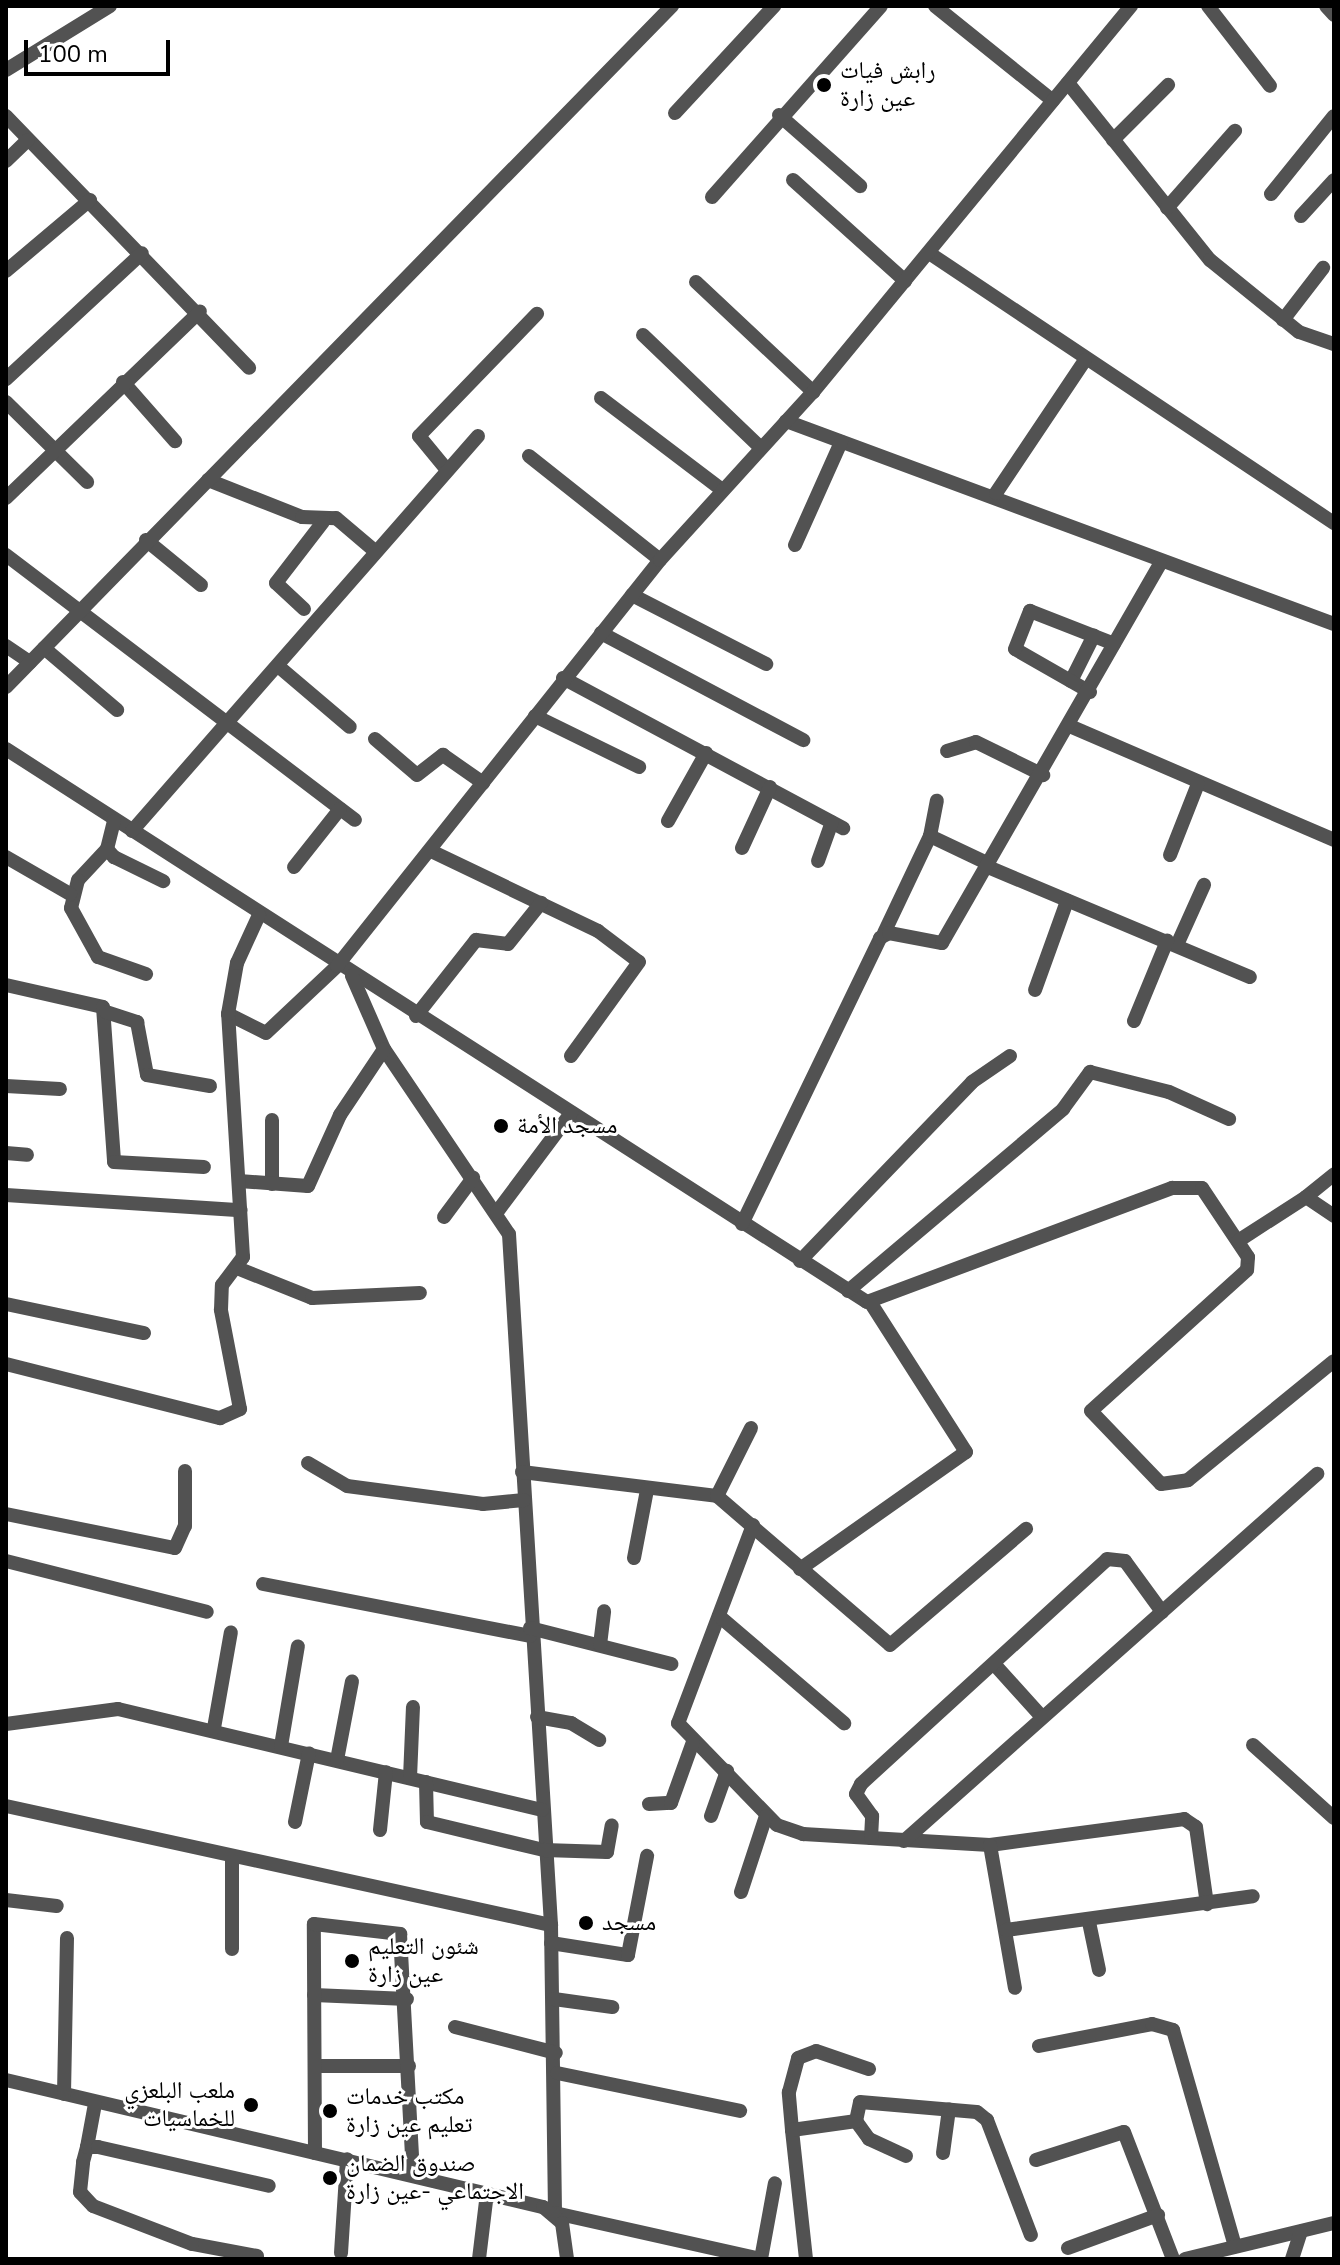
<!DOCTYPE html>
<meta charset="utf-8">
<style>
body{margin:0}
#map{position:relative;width:1340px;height:2265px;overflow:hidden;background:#fff;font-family:"Nunito Sans","Noto Naskh Arabic",sans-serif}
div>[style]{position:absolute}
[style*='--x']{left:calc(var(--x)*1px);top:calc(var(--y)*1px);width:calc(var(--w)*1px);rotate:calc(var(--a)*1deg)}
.minor>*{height:14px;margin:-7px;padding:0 7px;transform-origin:7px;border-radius:7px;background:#525252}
.dots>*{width:22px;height:22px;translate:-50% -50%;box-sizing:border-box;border:4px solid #fff;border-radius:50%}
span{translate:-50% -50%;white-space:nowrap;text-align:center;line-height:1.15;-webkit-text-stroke:6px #fff;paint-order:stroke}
.poi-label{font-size:24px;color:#000}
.left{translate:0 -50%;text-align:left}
.right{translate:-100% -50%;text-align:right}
.frame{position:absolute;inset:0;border:8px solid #000;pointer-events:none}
.scale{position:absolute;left:24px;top:40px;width:146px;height:36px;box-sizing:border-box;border:4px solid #000;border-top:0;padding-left:10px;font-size:24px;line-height:28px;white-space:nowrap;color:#000;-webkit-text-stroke:6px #fff;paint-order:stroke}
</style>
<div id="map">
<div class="minor">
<div style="--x:935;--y:6;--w:151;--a:38.8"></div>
<div style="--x:1208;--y:6;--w:101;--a:52.2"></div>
<div style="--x:1326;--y:6;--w:12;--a:48"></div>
<div style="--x:6;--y:70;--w:122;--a:-31.6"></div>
<div style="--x:1068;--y:83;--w:227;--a:51.3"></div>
<div style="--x:1210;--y:260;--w:114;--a:39"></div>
<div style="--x:1299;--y:332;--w:37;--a:19"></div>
<div style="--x:675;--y:113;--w:146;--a:-47.2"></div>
<div style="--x:779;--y:115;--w:108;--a:41.2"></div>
<div style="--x:6;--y:116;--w:350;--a:46"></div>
<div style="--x:1113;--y:140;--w:78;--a:-45"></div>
<div style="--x:6;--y:161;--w:30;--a:-44"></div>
<div style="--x:793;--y:180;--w:151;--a:42"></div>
<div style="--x:1271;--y:194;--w:100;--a:-51.1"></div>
<div style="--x:712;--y:197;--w:255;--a:-48.5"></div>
<div style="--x:1167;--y:208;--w:103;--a:-48.6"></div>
<div style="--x:1301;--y:216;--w:49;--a:-47.5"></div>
<div style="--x:929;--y:253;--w:487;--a:33.7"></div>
<div style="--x:6;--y:271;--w:110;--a:-40.2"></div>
<div style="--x:696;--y:282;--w:161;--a:43.2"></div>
<div style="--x:1283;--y:320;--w:66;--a:-52.4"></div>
<div style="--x:643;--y:335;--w:163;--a:43.8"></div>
<div style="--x:6;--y:379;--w:185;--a:-42.8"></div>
<div style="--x:123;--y:382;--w:79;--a:48.6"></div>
<div style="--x:601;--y:398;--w:152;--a:37.2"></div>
<div style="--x:6;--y:402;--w:114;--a:44.6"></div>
<div style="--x:786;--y:421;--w:584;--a:20.33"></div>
<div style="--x:529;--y:456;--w:167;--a:38.4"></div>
<div style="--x:447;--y:470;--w:44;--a:-129.5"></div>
<div style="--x:419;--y:436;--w:170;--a:-46"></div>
<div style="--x:208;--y:480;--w:101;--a:21.5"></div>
<div style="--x:302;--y:517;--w:34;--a:2"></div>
<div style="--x:336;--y:518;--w:52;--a:40.4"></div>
<div style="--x:996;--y:493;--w:160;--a:-56.2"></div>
<div style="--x:6;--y:498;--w:269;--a:-43.9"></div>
<div style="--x:146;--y:540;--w:71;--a:39.3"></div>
<div style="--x:795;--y:545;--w:113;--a:-65.9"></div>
<div style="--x:6;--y:555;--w:438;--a:37.2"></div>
<div style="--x:632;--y:595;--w:151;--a:27.2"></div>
<div style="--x:304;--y:609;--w:38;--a:-137"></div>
<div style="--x:276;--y:583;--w:77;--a:-52.4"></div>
<div style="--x:601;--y:633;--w:229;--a:27.9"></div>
<div style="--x:6;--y:646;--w:29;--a:34"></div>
<div style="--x:44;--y:648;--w:96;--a:40.3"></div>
<div style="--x:278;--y:666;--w:94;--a:40.3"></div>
<div style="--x:563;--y:678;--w:318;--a:28.2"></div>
<div style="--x:1071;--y:681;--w:51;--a:-63.4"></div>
<div style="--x:6;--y:687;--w:953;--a:-45.64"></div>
<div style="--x:1090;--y:692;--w:86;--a:-150.2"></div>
<div style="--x:1015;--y:649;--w:41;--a:-68.5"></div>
<div style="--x:1030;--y:611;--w:90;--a:21.4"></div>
<div style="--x:535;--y:716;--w:116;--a:26.1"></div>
<div style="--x:1072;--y:727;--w:285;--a:23.3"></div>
<div style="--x:375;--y:739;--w:55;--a:40.6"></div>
<div style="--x:417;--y:775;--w:33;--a:-38"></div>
<div style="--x:443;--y:755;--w:49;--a:35"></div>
<div style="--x:6;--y:749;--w:1023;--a:32.71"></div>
<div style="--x:867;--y:1302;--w:326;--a:-20.5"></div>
<div style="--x:1172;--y:1188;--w:30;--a:0"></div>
<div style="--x:1202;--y:1188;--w:83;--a:56.3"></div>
<div style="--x:1248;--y:1257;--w:13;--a:94"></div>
<div style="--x:1247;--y:1270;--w:210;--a:137.9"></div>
<div style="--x:1091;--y:1411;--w:101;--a:46.2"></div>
<div style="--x:1161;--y:1484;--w:27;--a:-8"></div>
<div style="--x:1188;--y:1480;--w:188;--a:-39.2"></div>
<div style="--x:947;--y:751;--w:30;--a:-17"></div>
<div style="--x:976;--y:742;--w:75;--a:26.2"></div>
<div style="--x:114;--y:821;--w:29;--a:104"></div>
<div style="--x:107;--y:849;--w:11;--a:49"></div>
<div style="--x:114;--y:857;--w:55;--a:26.1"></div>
<div style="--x:668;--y:821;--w:78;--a:-60.8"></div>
<div style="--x:132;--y:831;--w:525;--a:-48.78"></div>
<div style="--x:930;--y:836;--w:36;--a:-79"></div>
<div style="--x:742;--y:848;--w:67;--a:-65.3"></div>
<div style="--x:107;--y:849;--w:42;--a:133.1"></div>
<div style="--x:78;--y:880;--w:29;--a:104"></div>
<div style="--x:71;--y:908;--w:56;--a:61.1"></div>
<div style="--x:98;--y:957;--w:51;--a:19.5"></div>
<div style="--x:431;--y:851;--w:185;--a:25.6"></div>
<div style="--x:598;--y:931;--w:51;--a:37.1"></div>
<div style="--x:639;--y:962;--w:116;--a:125.9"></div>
<div style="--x:1170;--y:855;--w:76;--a:-68.5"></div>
<div style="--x:6;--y:857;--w:74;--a:30"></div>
<div style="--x:818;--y:861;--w:41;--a:-70.3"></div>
<div style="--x:294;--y:867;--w:74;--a:-51.6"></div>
<div style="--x:988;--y:867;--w:284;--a:22.8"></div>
<div style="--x:884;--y:933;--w:107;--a:-64.6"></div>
<div style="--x:930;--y:836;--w:65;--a:25.4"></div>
<div style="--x:1177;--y:945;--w:66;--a:-65.8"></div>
<div style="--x:352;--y:976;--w:80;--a:66.3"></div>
<div style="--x:384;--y:1049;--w:223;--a:56"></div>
<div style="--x:509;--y:1234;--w:692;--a:86.52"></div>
<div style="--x:551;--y:1925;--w:288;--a:89.2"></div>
<div style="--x:555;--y:2213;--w:210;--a:12.6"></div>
<div style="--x:6;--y:985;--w:99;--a:12.8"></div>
<div style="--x:103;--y:1007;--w:155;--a:85.9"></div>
<div style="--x:114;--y:1162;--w:90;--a:3.2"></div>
<div style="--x:1035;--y:990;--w:95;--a:-70.2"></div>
<div style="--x:106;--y:1012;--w:33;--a:18"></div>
<div style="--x:137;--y:1022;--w:54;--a:79.3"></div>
<div style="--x:147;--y:1075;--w:64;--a:9.9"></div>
<div style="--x:228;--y:1014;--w:42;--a:26.6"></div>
<div style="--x:266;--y:1033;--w:98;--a:-43.3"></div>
<div style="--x:337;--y:966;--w:519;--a:-51.5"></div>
<div style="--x:660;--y:560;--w:227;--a:-47.7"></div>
<div style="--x:813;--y:392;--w:500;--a:-50.52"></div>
<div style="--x:416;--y:1016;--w:97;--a:-51.7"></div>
<div style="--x:476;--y:940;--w:32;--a:7"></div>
<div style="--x:508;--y:944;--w:53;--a:-51.2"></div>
<div style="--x:1134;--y:1021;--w:87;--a:-67.6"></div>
<div style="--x:6;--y:1086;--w:54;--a:3.2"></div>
<div style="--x:272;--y:1120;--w:64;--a:90"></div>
<div style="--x:6;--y:1153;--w:21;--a:5"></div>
<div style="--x:239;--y:1181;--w:69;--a:4.1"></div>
<div style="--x:308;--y:1186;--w:78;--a:-65.7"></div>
<div style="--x:340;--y:1115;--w:79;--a:-56.3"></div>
<div style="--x:6;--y:1195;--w:235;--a:3.7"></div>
<div style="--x:1306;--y:1197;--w:36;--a:-39"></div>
<div style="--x:497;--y:1212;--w:124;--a:-53.2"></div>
<div style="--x:444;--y:1217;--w:49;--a:-53.4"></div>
<div style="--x:742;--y:1224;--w:318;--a:-64.2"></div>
<div style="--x:880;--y:938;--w:10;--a:-29"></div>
<div style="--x:889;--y:933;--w:54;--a:10.7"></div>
<div style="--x:942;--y:943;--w:437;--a:-60.1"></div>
<div style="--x:1238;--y:1241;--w:81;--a:-32.9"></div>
<div style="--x:1306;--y:1197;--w:34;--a:34"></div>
<div style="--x:800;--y:1261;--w:248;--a:-46.1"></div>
<div style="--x:972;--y:1082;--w:46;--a:-34.4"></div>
<div style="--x:237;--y:1268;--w:81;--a:21.8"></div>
<div style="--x:312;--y:1298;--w:108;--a:-2.7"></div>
<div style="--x:848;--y:1291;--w:282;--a:-40.2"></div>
<div style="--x:1063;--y:1109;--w:46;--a:-53.9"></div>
<div style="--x:1090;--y:1072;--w:81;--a:14.2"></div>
<div style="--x:1169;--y:1092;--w:66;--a:24.2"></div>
<div style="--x:6;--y:1304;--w:141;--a:11.9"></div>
<div style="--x:6;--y:1364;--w:221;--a:14.2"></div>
<div style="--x:220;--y:1418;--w:22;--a:-24"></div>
<div style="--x:240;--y:1409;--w:101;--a:-100.9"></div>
<div style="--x:221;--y:1310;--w:25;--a:-88"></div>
<div style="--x:222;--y:1285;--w:35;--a:-53"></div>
<div style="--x:243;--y:1257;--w:243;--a:-93.5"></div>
<div style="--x:228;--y:1014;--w:52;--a:-80"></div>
<div style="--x:237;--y:963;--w:53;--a:-65.4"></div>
<div style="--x:308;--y:1463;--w:45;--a:30.5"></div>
<div style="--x:347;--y:1486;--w:137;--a:7.5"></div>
<div style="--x:483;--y:1504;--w:41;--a:-5.6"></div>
<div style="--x:522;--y:1472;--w:196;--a:7"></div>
<div style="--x:717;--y:1496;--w:228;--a:40.7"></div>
<div style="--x:890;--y:1645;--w:179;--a:-40.5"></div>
<div style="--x:717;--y:1496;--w:76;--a:-63.4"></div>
<div style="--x:6;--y:1514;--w:172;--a:11.4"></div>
<div style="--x:175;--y:1548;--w:24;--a:-66"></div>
<div style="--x:185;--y:1526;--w:55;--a:-90"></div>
<div style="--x:753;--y:1525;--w:212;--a:110.7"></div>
<div style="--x:678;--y:1723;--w:142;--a:45.9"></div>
<div style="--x:777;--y:1825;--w:28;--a:19"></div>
<div style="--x:803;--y:1834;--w:187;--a:3.4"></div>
<div style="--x:990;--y:1845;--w:196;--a:-7.6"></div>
<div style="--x:1184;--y:1819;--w:14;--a:34"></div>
<div style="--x:1196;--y:1827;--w:78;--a:81.9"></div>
<div style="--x:634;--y:1558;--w:69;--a:-79.2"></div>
<div style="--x:6;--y:1561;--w:207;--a:14.2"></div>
<div style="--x:800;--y:1569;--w:203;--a:-35.2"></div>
<div style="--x:966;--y:1452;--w:178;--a:-122.6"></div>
<div style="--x:263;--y:1584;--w:272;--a:11"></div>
<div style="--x:719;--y:1616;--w:165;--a:40.6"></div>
<div style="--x:530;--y:1628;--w:146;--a:14.3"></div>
<div style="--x:600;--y:1645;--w:34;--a:-83"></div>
<div style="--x:995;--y:1665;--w:70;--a:47.9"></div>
<div style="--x:537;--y:1717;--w:35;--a:10"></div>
<div style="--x:571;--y:1723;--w:33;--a:31"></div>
<div style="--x:6;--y:1724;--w:113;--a:-7.6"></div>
<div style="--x:118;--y:1709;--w:436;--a:13.4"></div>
<div style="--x:214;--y:1728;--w:97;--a:-80"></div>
<div style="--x:1253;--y:1745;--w:109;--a:42"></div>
<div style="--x:281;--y:1746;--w:101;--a:-80.4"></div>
<div style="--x:337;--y:1760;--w:80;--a:-79.2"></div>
<div style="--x:410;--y:1778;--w:71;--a:-87.6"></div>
<div style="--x:426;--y:1782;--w:40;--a:88.6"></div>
<div style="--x:427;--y:1822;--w:120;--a:13.5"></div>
<div style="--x:544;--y:1850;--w:63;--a:1.8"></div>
<div style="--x:607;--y:1852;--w:27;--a:-80"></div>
<div style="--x:649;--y:1804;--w:22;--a:-3"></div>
<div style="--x:671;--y:1803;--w:65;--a:-70.2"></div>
<div style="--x:6;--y:1806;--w:558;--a:12.32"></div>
<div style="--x:711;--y:1816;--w:48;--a:-70.4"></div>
<div style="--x:295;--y:1822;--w:70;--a:-78.5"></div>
<div style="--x:380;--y:1830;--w:58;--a:-84.1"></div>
<div style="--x:871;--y:1838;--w:22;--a:-87"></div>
<div style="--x:872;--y:1816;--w:27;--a:-126"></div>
<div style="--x:856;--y:1794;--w:11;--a:-63"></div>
<div style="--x:861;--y:1784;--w:333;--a:-42.4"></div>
<div style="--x:1107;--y:1559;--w:18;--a:6"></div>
<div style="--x:1125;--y:1561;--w:63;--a:54"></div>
<div style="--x:904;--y:1841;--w:553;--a:-41.62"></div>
<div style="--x:990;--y:1845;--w:145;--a:80.1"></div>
<div style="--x:741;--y:1892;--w:80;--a:-71.8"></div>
<div style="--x:6;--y:1900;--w:51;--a:6.7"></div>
<div style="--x:1089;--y:1922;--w:49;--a:78.2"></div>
<div style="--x:1006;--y:1930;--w:249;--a:-7.8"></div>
<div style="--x:551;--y:1943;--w:78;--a:8.9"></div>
<div style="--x:628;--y:1955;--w:101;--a:-79.1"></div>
<div style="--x:232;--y:1949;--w:93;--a:-90"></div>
<div style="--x:314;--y:1995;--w:93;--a:2.5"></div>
<div style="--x:554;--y:1999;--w:59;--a:7.9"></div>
<div style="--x:455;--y:2027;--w:104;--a:14.4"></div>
<div style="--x:1039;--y:2046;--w:115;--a:-11"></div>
<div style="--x:1152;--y:2024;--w:22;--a:16"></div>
<div style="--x:1173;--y:2030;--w:225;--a:74"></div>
<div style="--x:315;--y:2066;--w:94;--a:0"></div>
<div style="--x:557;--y:2073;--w:187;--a:11.7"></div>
<div style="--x:6;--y:2080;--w:552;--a:13.31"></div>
<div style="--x:543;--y:2207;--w:25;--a:40"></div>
<div style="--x:562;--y:2223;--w:36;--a:82"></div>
<div style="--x:64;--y:2094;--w:156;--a:-88.9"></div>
<div style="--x:792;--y:2130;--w:38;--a:-95"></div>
<div style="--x:789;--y:2092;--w:35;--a:-75"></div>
<div style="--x:798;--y:2058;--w:19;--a:-21"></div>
<div style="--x:816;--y:2051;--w:56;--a:18.8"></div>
<div style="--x:87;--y:2147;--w:44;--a:-79.5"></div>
<div style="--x:315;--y:2153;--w:229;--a:-90.3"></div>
<div style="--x:314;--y:1924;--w:87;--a:6.6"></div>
<div style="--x:400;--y:1934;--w:240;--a:86.9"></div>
<div style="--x:943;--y:2153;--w:44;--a:-82.2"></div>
<div style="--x:906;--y:2156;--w:41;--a:-155.3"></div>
<div style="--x:869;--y:2139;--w:22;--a:-126"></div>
<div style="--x:856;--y:2121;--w:19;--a:-78"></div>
<div style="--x:860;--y:2102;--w:117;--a:4.9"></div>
<div style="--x:977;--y:2112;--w:13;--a:39"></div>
<div style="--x:987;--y:2120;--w:123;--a:69.1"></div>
<div style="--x:1036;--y:2160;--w:92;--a:-17.7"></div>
<div style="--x:1124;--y:2132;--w:136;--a:68.9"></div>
<div style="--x:1068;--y:2248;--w:96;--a:-20.1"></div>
<div style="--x:341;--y:2253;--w:94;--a:-86.3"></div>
<div style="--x:257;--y:2256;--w:66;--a:-169.5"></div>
<div style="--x:192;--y:2244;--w:106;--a:-159"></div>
<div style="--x:93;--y:2206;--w:19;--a:-133"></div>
<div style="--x:80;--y:2192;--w:30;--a:-84"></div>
<div style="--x:83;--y:2162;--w:16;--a:-75"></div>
<div style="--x:87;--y:2147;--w:11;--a:0"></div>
<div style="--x:98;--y:2147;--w:175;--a:12.8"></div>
<div style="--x:479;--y:2259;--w:66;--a:-83.1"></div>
<div style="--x:761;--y:2259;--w:77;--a:-79.6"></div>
<div style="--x:806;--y:2259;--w:130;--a:-96.2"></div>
<div style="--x:792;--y:2130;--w:65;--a:-8"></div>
<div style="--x:1185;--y:2259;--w:153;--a:-13.6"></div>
<div style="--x:1292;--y:2259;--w:29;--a:-72"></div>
</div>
<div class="dots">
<div style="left:824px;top:85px;background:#000"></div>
<div style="left:501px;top:1126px;background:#000"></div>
<div style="left:586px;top:1923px;background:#000"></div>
<div style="left:352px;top:1961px;background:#000"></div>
<div style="left:251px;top:2105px;background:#000"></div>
<div style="left:330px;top:2111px;background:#000"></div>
<div style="left:330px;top:2178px;background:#000"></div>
</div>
<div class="poi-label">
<span class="left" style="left:840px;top:85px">رابش فيات<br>عين زارة</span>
<span class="left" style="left:517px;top:1126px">مسجد الأمة</span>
<span class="left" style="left:602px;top:1923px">مسجد</span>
<span class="left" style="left:368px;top:1961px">شئون التعليم<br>عين زارة</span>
<span class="right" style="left:235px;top:2105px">ملعب البلعزي<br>للخماسيات</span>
<span class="left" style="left:346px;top:2111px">مكتب خدمات<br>تعليم عين زارة</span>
<span class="left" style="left:346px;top:2178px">صندوق الضمان<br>الاجتماعي -عين زارة</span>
</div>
<div class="frame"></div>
<div class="scale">100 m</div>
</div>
